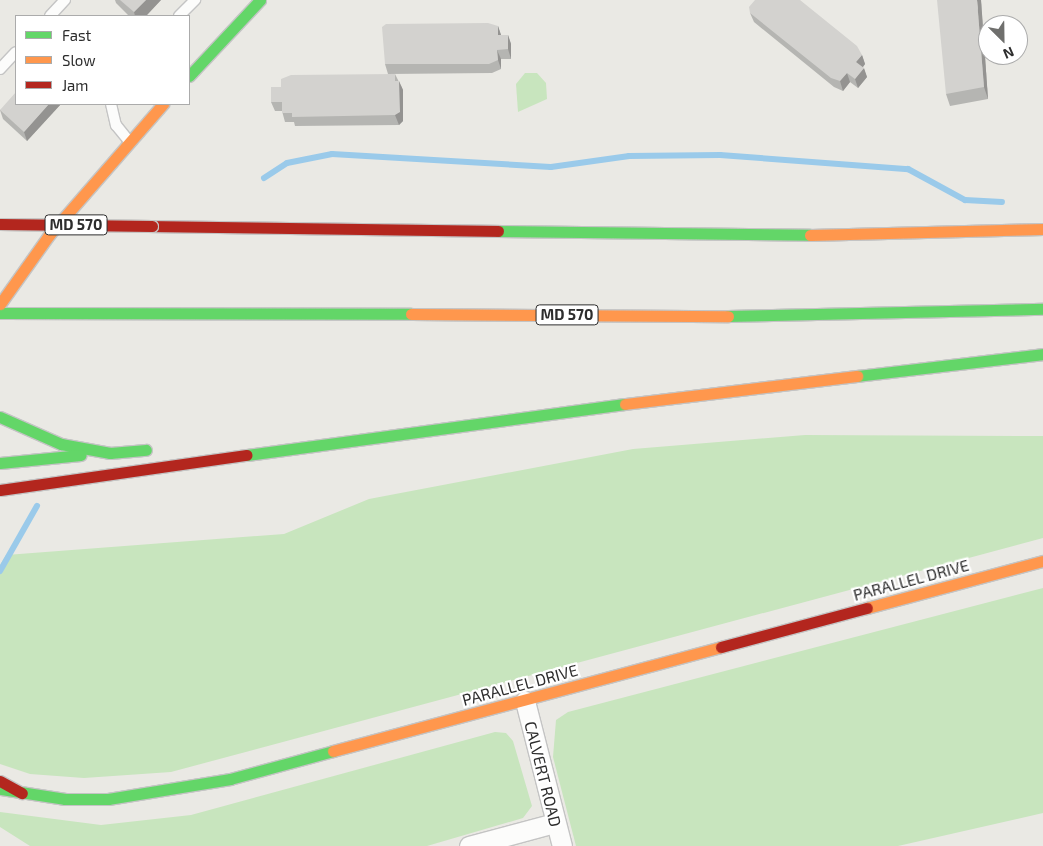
<!DOCTYPE html>
<style>
body{margin:0}
#map{position:relative;width:1043px;height:846px;overflow:hidden;background:#eae9e4;font-family:"Exo 2",sans-serif}
div>[style]{position:absolute}
[style*='--x']{left:calc(var(--x)*1px);top:calc(var(--y)*1px);width:calc(var(--w)*1px);rotate:calc(var(--a)*1deg)}
.green>*{inset:0;background:#c8e5be}
.stream>*{height:6px;margin:-3px;padding:0 3px;transform-origin:3px;border-radius:3px;background:#9acaea}
.roads{filter:drop-shadow(1px 0 #c4c4c4) drop-shadow(-1px 0 #c4c4c4) drop-shadow(0 1px #c4c4c4) drop-shadow(0 -1px #c4c4c4)}
.lane>*{height:10px;margin:-5px;padding:0 5px;transform-origin:5px;border-radius:5px;background:#fcfcfb}
.street>*{height:19px;margin:-9.5px;padding:0 9.5px;transform-origin:9.5px;border-radius:9.5px;background:#fcfcfb}
.fast>*{height:11px;margin:-5.5px;padding:0 5.5px;transform-origin:5.5px;border-radius:5.5px;background:#63d668}
.slow>*{height:11px;margin:-5.5px;padding:0 5.5px;transform-origin:5.5px;border-radius:5.5px;background:#ff974d}
.jam>*{height:11px;margin:-5.5px;padding:0 5.5px;transform-origin:5.5px;border-radius:5.5px;background:#b3261e}
.bridges{filter:drop-shadow(1px 0 #c6c5c3) drop-shadow(-1px 0 #c6c5c3) drop-shadow(0 1px #c6c5c3) drop-shadow(0 -1px #c6c5c3)}
.jam-bridge>*{height:11px;margin:-5.5px;padding:0 5.5px;transform-origin:5.5px;border-radius:5.5px;background:#b3261e}
.wall>*{inset:0;background:#b5b5b2}
.shaded-wall>*{inset:0;background:#949391}
.building>*{inset:0;background:#d3d2cf}
span{translate:-50% -50%;white-space:nowrap;text-align:center;line-height:1.15;-webkit-text-stroke:4.5px #fff;paint-order:stroke}
.shield-label span{padding:1px 4px;background:#fff;border:1px solid;border-radius:4px;-webkit-text-stroke-width:0}
.shield-label{font-size:15px;color:#2d2d2d;font-weight:700}
.street-label{font-size:16px;color:#2d2d2d}
.legend{position:absolute;left:15px;top:15px;width:175px;height:90px;box-sizing:border-box;background:#fff;border:1px solid #ababab;margin:0;padding:6px 9px;list-style:none;font-size:15px;color:#2d2d2d}
.legend li{display:flex;align-items:center;gap:10px;height:25px}
.legend b{width:25px;border:1px solid #ababab}
.north{position:absolute;left:978px;top:15px;width:50px;height:50px;box-sizing:border-box;background:#fff;border:1px solid #ababab;border-radius:50%;rotate:157deg;font-size:14px;font-weight:700;line-height:20px;text-align:center;color:#2d2d2d}
.north::after{content:'';display:block;margin:auto;width:18px;height:22px;background:#6f6f6d;clip-path:polygon(50% 0,100% 100%,50% 72%,0 100%)}
</style>
<div id="map">
<div class="green">
<div style="clip-path:polygon(525px 73px,537px 73px,546px 83px,547px 99px,518px 112px,516px 84px)"></div>
<div style="clip-path:polygon(805px 435px,1043px 436px,1043px 538px,171px 772px,84px 778px,30px 774px,0 764px,0 565px,6px 555px,284px 534px,369px 499px,633px 449px)"></div>
<div style="clip-path:polygon(1043px 588px,1043px 813px,898px 846px,576px 846px,553px 757px,556px 720px,568px 712px)"></div>
<div style="clip-path:polygon(495px 732px,506px 733px,513px 741px,532px 806px,523px 818px,427px 846px,30px 846px,0 827px,0 812px,101px 825px,191px 815px)"></div>
</div>
<div class="stream">
<div style="--x:264;--y:178;--w:27;--a:-33"></div>
<div style="--x:287;--y:163;--w:46;--a:-11.3"></div>
<div style="--x:332;--y:154;--w:219;--a:3.4"></div>
<div style="--x:551;--y:167;--w:79;--a:-8"></div>
<div style="--x:629;--y:156;--w:91;--a:-0.6"></div>
<div style="--x:720;--y:155;--w:189;--a:4.3"></div>
<div style="--x:908;--y:169;--w:65;--a:28.5"></div>
<div style="--x:965;--y:200;--w:37;--a:3"></div>
<div style="--x:0;--y:571;--w:75;--a:-60.4"></div>
</div>
<div class="roads">
<div class="lane">
<div style="--x:50;--y:16;--w:22;--a:-47"></div>
<div style="--x:179;--y:16;--w:23;--a:-45"></div>
<div style="--x:0;--y:69;--w:23;--a:-47"></div>
<div style="--x:111;--y:104;--w:22;--a:77"></div>
<div style="--x:116;--y:125;--w:21;--a:51"></div>
</div>
<div class="street">
<div style="--x:525;--y:701;--w:150;--a:75.7"></div>
<div style="--x:469;--y:846;--w:88;--a:-15.1"></div>
</div>
<div class="fast">
<div style="--x:189;--y:76;--w:104;--a:-46.9"></div>
<div style="--x:498;--y:231;--w:312;--a:0.7"></div>
<div style="--x:0;--y:313;--w:411;--a:0.1"></div>
<div style="--x:728;--y:316;--w:315;--a:-1.3"></div>
<div style="--x:857;--y:376;--w:187;--a:-6.7"></div>
<div style="--x:0;--y:417;--w:67;--a:23.9"></div>
<div style="--x:61;--y:444;--w:50;--a:10.4"></div>
<div style="--x:110;--y:453;--w:36;--a:-5"></div>
<div style="--x:247;--y:455;--w:381;--a:-7.7"></div>
<div style="--x:0;--y:463;--w:81;--a:-5.6"></div>
<div style="--x:1;--y:789;--w:65;--a:8.9"></div>
<div style="--x:65;--y:799;--w:43;--a:0"></div>
<div style="--x:108;--y:799;--w:124;--a:-9.3"></div>
<div style="--x:230;--y:779;--w:107;--a:-15.2"></div>
</div>
<div class="slow">
<div style="--x:810;--y:235;--w:233;--a:-1.5"></div>
<div style="--x:0;--y:304;--w:85;--a:-54.6"></div>
<div style="--x:49;--y:235;--w:174;--a:-49"></div>
<div style="--x:411;--y:314;--w:317;--a:0.4"></div>
<div style="--x:625;--y:404;--w:234;--a:-6.9"></div>
<div style="--x:867;--y:608;--w:182;--a:-15"></div>
<div style="--x:333;--y:751;--w:402;--a:-15"></div>
</div>
<div class="jam">
<div style="--x:152;--y:226;--w:346;--a:0.8"></div>
<div style="--x:0;--y:490;--w:249;--a:-8.1"></div>
<div style="--x:721;--y:647;--w:151;--a:-15"></div>
<div style="--x:0;--y:781;--w:25;--a:29"></div>
</div>
</div>
<div class="bridges">
<div class="jam-bridge">
<div style="--x:0;--y:224;--w:152;--a:0.8"></div>
</div>
</div>
<div class="wall">
<div style="clip-path:polygon(115px 0,161px 0,146px 16px,129px 16px,116px 3px)"></div>
<div style="clip-path:polygon(981px 0,988px 99px,950px 106px,946px 94px)"></div>
<div style="clip-path:polygon(750px 13px,862px 55px,865px 64px,863px 67px,867px 77px,858px 88px,850px 82px,843px 91px,834px 87px,754px 22px)"></div>
<div style="clip-path:polygon(498px 26px,501px 35px,508px 35px,511px 44px,511px 59px,501px 59px,501px 69px,492px 73px,388px 74px,385px 64px)"></div>
<div style="clip-path:polygon(395px 74px,403px 90px,403px 121px,399px 125px,295px 126px,294px 122px,285px 122px,282px 111px,275px 111px,271px 102px,281px 87px)"></div>
<div style="clip-path:polygon(16px 104px,61px 104px,27px 141px,3px 119px,0 110px)"></div>
</div>
<div class="shaded-wall">
<div style="clip-path:polygon(146px 0,161px 0,146px 16px,135px 16px,134px 12px)"></div>
<div style="clip-path:polygon(977px 0,981px 0,988px 99px,984px 87px)"></div>
<div style="clip-path:polygon(498px 26px,501px 35px,498px 35px)"></div>
<div style="clip-path:polygon(508px 35px,511px 44px,511px 59px,508px 49px)"></div>
<div style="clip-path:polygon(497px 50px,501px 59px,501px 69px,498px 60px)"></div>
<div style="clip-path:polygon(862px 55px,865px 64px,860px 71px,856px 62px)"></div>
<div style="clip-path:polygon(864px 68px,867px 77px,858px 88px,855px 79px)"></div>
<div style="clip-path:polygon(847px 73px,850px 82px,843px 91px,840px 81px)"></div>
<div style="clip-path:polygon(399px 81px,403px 90px,403px 121px,399px 125px,395px 115px)"></div>
<div style="clip-path:polygon(49px 104px,61px 104px,27px 141px,24px 132px)"></div>
</div>
<div class="building">
<div style="clip-path:polygon(120px 0,146px 0,134px 12px)"></div>
<div style="clip-path:polygon(755px 0,800px 0,857px 46px,862px 55px,856px 62px,864px 68px,855px 79px,847px 73px,840px 81px,831px 78px,750px 13px,749px 7px)"></div>
<div style="clip-path:polygon(937px 0,977px 0,984px 87px,946px 94px)"></div>
<div style="clip-path:polygon(488px 23px,498px 26px,498px 35px,508px 35px,508px 49px,497px 50px,498px 60px,489px 64px,385px 64px,382px 27px,386px 24px)"></div>
<div style="clip-path:polygon(395px 74px,395px 81px,399px 81px,400px 112px,395px 115px,292px 117px,292px 113px,282px 113px,282px 102px,271px 102px,271px 87px,281px 87px,281px 79px,291px 75px)"></div>
<div style="clip-path:polygon(16px 92px,16px 104px,49px 104px,24px 132px,0 110px)"></div>
</div>
<div class="shield-label">
<span style="left:76px;top:225px">MD 570</span>
<span style="left:567px;top:315px">MD 570</span>
</div>
<div class="street-label">
<span style="left:911px;top:580px;rotate:-15deg">PARALLEL DRIVE</span>
<span style="left:520px;top:685px;rotate:-15deg">PARALLEL DRIVE</span>
<span style="left:543px;top:774px;rotate:76deg">CALVERT ROAD</span>
</div>
<ul class="legend">
<li><b style="height:6px;background:#63d668"></b>Fast</li>
<li><b style="height:6px;background:#ff974d"></b>Slow</li>
<li><b style="height:6px;background:#b3261e"></b>Jam</li>
</ul>
<div class="north">N</div>
</div>
